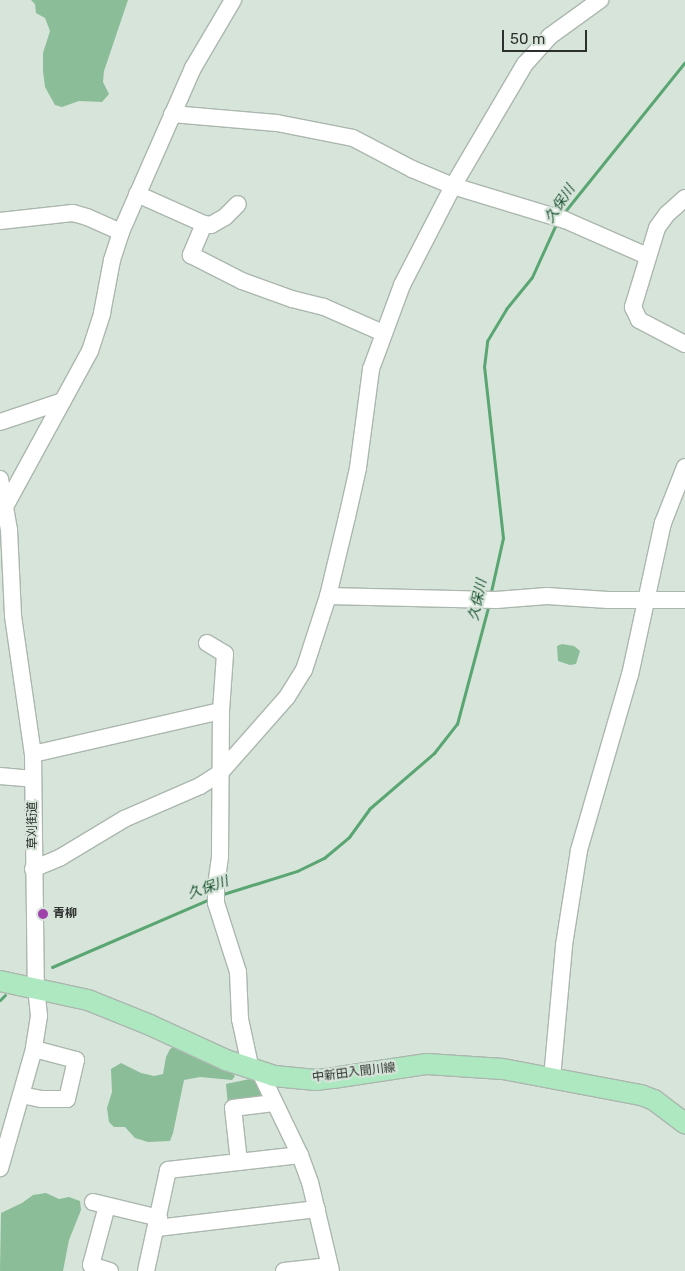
<!DOCTYPE html>
<meta charset="utf-8">
<style>
body{margin:0}
#map{position:relative;width:685px;height:1271px;overflow:hidden;background:#d7e4da;font-family:Rubik,"Noto Sans JP",sans-serif}
div>[style]{position:absolute}
[style*='--x']{left:calc(var(--x)*1px);top:calc(var(--y)*1px);width:calc(var(--w)*1px);rotate:calc(var(--a)*1deg)}
.green>*{inset:0;background:#8abd98}
.stream>*{height:3px;margin:-1.5px;padding:0 1.5px;transform-origin:1.5px;border-radius:1.5px;background:#5aa673}
.roads{filter:drop-shadow(1px 0 #abb7ae) drop-shadow(-1px 0 #abb7ae) drop-shadow(0 1px #abb7ae) drop-shadow(0 -1px #abb7ae)}
.minor>*{height:16px;margin:-8px;padding:0 8px;transform-origin:8px;border-radius:8px;background:#fff}
.major>*{height:20px;margin:-10px;padding:0 10px;transform-origin:10px;border-radius:10px;background:#ade8c1}
.dots>*{width:14px;height:14px;translate:-50% -50%;box-sizing:border-box;border:2px solid #d7e4da;border-radius:50%}
span{translate:-50% -50%;white-space:nowrap;text-align:center;line-height:1.15;-webkit-text-stroke:4px #d7e4da;paint-order:stroke}
.street-label{font-size:12px;color:#2c302d}
.poi-label{font-size:12px;color:#2c302d;font-weight:700}
.left{translate:0 -50%;text-align:left}
.water-label{font-size:14px;color:#1a5330;font-style:italic}
.scale{position:absolute;left:502px;top:30px;width:85px;height:22px;box-sizing:border-box;border:2px solid #2c302d;border-top:0;padding-left:6px;font-size:15px;line-height:18px;white-space:nowrap;color:#2c302d;-webkit-text-stroke:4px #d7e4da;paint-order:stroke}
</style>
<div id="map">
<div class="green">
<div style="clip-path:polygon(31px 0,128px 0,104px 71px,103px 82px,109px 94px,102px 102px,79px 101px,62px 107px,55px 105px,45px 87px,43px 71px,43px 53px,50px 31px,45px 18px,36px 13px,35px 4px)"></div>
<div style="clip-path:polygon(562px 644px,574px 646px,580px 651px,576px 664px,570px 665px,558px 661px,557px 646px)"></div>
<div style="clip-path:polygon(176px 1046px,230px 1071px,235px 1076px,232px 1080px,200px 1077px,184px 1080px,173px 1133px,170px 1141px,148px 1142px,135px 1138px,125px 1127px,114px 1127px,109px 1122px,107px 1108px,112px 1092px,111px 1069px,121px 1063px,141px 1073px,154px 1076px,163px 1074px,166px 1057px,170px 1049px)"></div>
<div style="clip-path:polygon(250px 1079px,256px 1082px,263px 1096px,261px 1101px,228px 1105px,226px 1084px)"></div>
<div style="clip-path:polygon(46px 1193px,59px 1199px,69px 1197px,80px 1201px,81px 1210px,69px 1240px,63px 1271px,0 1271px,1px 1213px,22px 1203px,33px 1195px)"></div>
</div>
<div class="stream">
<div style="--x:562;--y:215;--w:196;--a:-51.2"></div>
<div style="--x:490;--y:596;--w:59;--a:-77.4"></div>
<div style="--x:503;--y:538;--w:172;--a:-96.3"></div>
<div style="--x:484;--y:367;--w:26;--a:-83"></div>
<div style="--x:487;--y:341;--w:37;--a:-59"></div>
<div style="--x:506;--y:309;--w:41;--a:-50.9"></div>
<div style="--x:532;--y:277;--w:60;--a:-65.6"></div>
<div style="--x:220;--y:895;--w:81;--a:-17.3"></div>
<div style="--x:297;--y:871;--w:30;--a:-26"></div>
<div style="--x:324;--y:858;--w:33;--a:-40"></div>
<div style="--x:349;--y:837;--w:34;--a:-54"></div>
<div style="--x:369;--y:809;--w:86;--a:-40.7"></div>
<div style="--x:434;--y:753;--w:37;--a:-52"></div>
<div style="--x:457;--y:724;--w:124;--a:-75.1"></div>
<div style="--x:52;--y:967;--w:172;--a:-23.3"></div>
<div style="--x:0;--y:1000;--w:7;--a:-45"></div>
</div>
<div class="roads">
<div class="minor">
<div style="--x:172;--y:114;--w:105;--a:4.9"></div>
<div style="--x:277;--y:123;--w:77;--a:11.2"></div>
<div style="--x:353;--y:138;--w:67;--a:27.7"></div>
<div style="--x:412;--y:169;--w:44;--a:22.5"></div>
<div style="--x:453;--y:186;--w:117;--a:16.9"></div>
<div style="--x:565;--y:220;--w:90;--a:23.7"></div>
<div style="--x:137;--y:194;--w:73;--a:24.1"></div>
<div style="--x:204;--y:224;--w:7;--a:8"></div>
<div style="--x:211;--y:225;--w:16;--a:-30"></div>
<div style="--x:225;--y:217;--w:18;--a:-45"></div>
<div style="--x:685;--y:198;--w:24;--a:138"></div>
<div style="--x:667;--y:214;--w:17;--a:126"></div>
<div style="--x:657;--y:228;--w:83;--a:106.9"></div>
<div style="--x:633;--y:307;--w:14;--a:65"></div>
<div style="--x:639;--y:320;--w:52;--a:27.6"></div>
<div style="--x:0;--y:221;--w:73;--a:-6.3"></div>
<div style="--x:73;--y:213;--w:15;--a:16"></div>
<div style="--x:87;--y:217;--w:37;--a:24"></div>
<div style="--x:204;--y:224;--w:34;--a:113"></div>
<div style="--x:191;--y:255;--w:57;--a:27"></div>
<div style="--x:242;--y:281;--w:53;--a:19.8"></div>
<div style="--x:292;--y:299;--w:33;--a:14"></div>
<div style="--x:324;--y:307;--w:64;--a:23.8"></div>
<div style="--x:0;--y:422;--w:66;--a:-18.4"></div>
<div style="--x:0;--y:479;--w:52;--a:80"></div>
<div style="--x:9;--y:530;--w:86;--a:87.3"></div>
<div style="--x:13;--y:616;--w:139;--a:81.8"></div>
<div style="--x:33;--y:754;--w:233;--a:89.3"></div>
<div style="--x:36;--y:987;--w:29;--a:84"></div>
<div style="--x:39;--y:1016;--w:33;--a:99"></div>
<div style="--x:34;--y:1049;--w:124;--a:105.9"></div>
<div style="--x:6;--y:505;--w:175;--a:-61.4"></div>
<div style="--x:90;--y:351;--w:40;--a:-72"></div>
<div style="--x:102;--y:313;--w:54;--a:-79.3"></div>
<div style="--x:112;--y:260;--w:29;--a:-72"></div>
<div style="--x:121;--y:232;--w:179;--a:-66.3"></div>
<div style="--x:193;--y:68;--w:79;--a:-59.5"></div>
<div style="--x:328;--y:596;--w:168;--a:1.4"></div>
<div style="--x:496;--y:600;--w:51;--a:-4.5"></div>
<div style="--x:547;--y:596;--w:61;--a:3.8"></div>
<div style="--x:608;--y:600;--w:77;--a:0"></div>
<div style="--x:207;--y:643;--w:21;--a:31"></div>
<div style="--x:225;--y:654;--w:57;--a:94"></div>
<div style="--x:221;--y:711;--w:146;--a:90.4"></div>
<div style="--x:220;--y:857;--w:30;--a:98"></div>
<div style="--x:216;--y:887;--w:16;--a:90"></div>
<div style="--x:216;--y:903;--w:72;--a:72.3"></div>
<div style="--x:238;--y:972;--w:47;--a:87.6"></div>
<div style="--x:240;--y:1019;--w:52;--a:77.8"></div>
<div style="--x:33;--y:754;--w:193;--a:-12.9"></div>
<div style="--x:0;--y:776;--w:33;--a:5"></div>
<div style="--x:33;--y:869;--w:30;--a:-23"></div>
<div style="--x:61;--y:857;--w:74;--a:-31.1"></div>
<div style="--x:124;--y:819;--w:83;--a:-23.5"></div>
<div style="--x:200;--y:786;--w:24;--a:-33"></div>
<div style="--x:220;--y:773;--w:101;--a:-48.6"></div>
<div style="--x:287;--y:697;--w:32;--a:-58"></div>
<div style="--x:304;--y:670;--w:78;--a:-72"></div>
<div style="--x:328;--y:596;--w:81;--a:-76.5"></div>
<div style="--x:347;--y:517;--w:50;--a:-77.3"></div>
<div style="--x:358;--y:468;--w:100;--a:-82.5"></div>
<div style="--x:371;--y:369;--w:90;--a:-69.7"></div>
<div style="--x:402;--y:285;--w:111;--a:-62.7"></div>
<div style="--x:453;--y:186;--w:142;--a:-59.5"></div>
<div style="--x:525;--y:64;--w:38;--a:-48"></div>
<div style="--x:550;--y:36;--w:62;--a:-35.8"></div>
<div style="--x:260;--y:1072;--w:92;--a:64.3"></div>
<div style="--x:300;--y:1155;--w:29;--a:70"></div>
<div style="--x:310;--y:1182;--w:91;--a:76.7"></div>
<div style="--x:552;--y:1078;--w:134;--a:-84.8"></div>
<div style="--x:564;--y:945;--w:96;--a:-81"></div>
<div style="--x:579;--y:850;--w:182;--a:-73.8"></div>
<div style="--x:630;--y:675;--w:156;--a:-77.8"></div>
<div style="--x:663;--y:523;--w:60;--a:-68.6"></div>
<div style="--x:21;--y:1095;--w:20;--a:11"></div>
<div style="--x:41;--y:1099;--w:26;--a:0"></div>
<div style="--x:67;--y:1099;--w:40;--a:-77"></div>
<div style="--x:76;--y:1060;--w:43;--a:-165.3"></div>
<div style="--x:239;--y:1162;--w:54;--a:-96.3"></div>
<div style="--x:233;--y:1108;--w:41;--a:-7"></div>
<div style="--x:93;--y:1202;--w:68;--a:13.6"></div>
<div style="--x:107;--y:1206;--w:61;--a:105.2"></div>
<div style="--x:91;--y:1265;--w:20;--a:18"></div>
<div style="--x:157;--y:1228;--w:161;--a:-6.8"></div>
<div style="--x:146;--y:1271;--w:103;--a:-77.7"></div>
<div style="--x:168;--y:1170;--w:133;--a:-6.5"></div>
<div style="--x:284;--y:1271;--w:46;--a:-6.2"></div>
</div>
<div class="major">
<div style="--x:0;--y:981;--w:90;--a:12.2"></div>
<div style="--x:88;--y:1000;--w:67;--a:22"></div>
<div style="--x:150;--y:1025;--w:84;--a:24.7"></div>
<div style="--x:226;--y:1060;--w:51;--a:18.4"></div>
<div style="--x:274;--y:1076;--w:42;--a:5.4"></div>
<div style="--x:316;--y:1080;--w:17;--a:-7"></div>
<div style="--x:333;--y:1078;--w:95;--a:-8.5"></div>
<div style="--x:427;--y:1064;--w:76;--a:3.8"></div>
<div style="--x:503;--y:1069;--w:140;--a:10.7"></div>
<div style="--x:641;--y:1095;--w:14;--a:21"></div>
<div style="--x:654;--y:1100;--w:39;--a:37"></div>
</div>
</div>
<div class="dots">
<div style="left:43px;top:914px;background:#9f42ac"></div>
</div>
<div class="street-label">
<span style="left:33px;top:825px;rotate:-90deg">草刈街道</span>
<span style="left:354px;top:1073px;rotate:-7deg">中新田入間川線</span>
</div>
<div class="poi-label">
<span class="left" style="left:53px;top:914px">青柳</span>
</div>
<div class="water-label">
<span style="left:560px;top:204px;rotate:-56deg">久保川</span>
<span style="left:478px;top:600px;rotate:-78deg">久保川</span>
<span style="left:208px;top:888px;rotate:-19deg">久保川</span>
</div>
<div class="scale">50 m</div>
</div>
